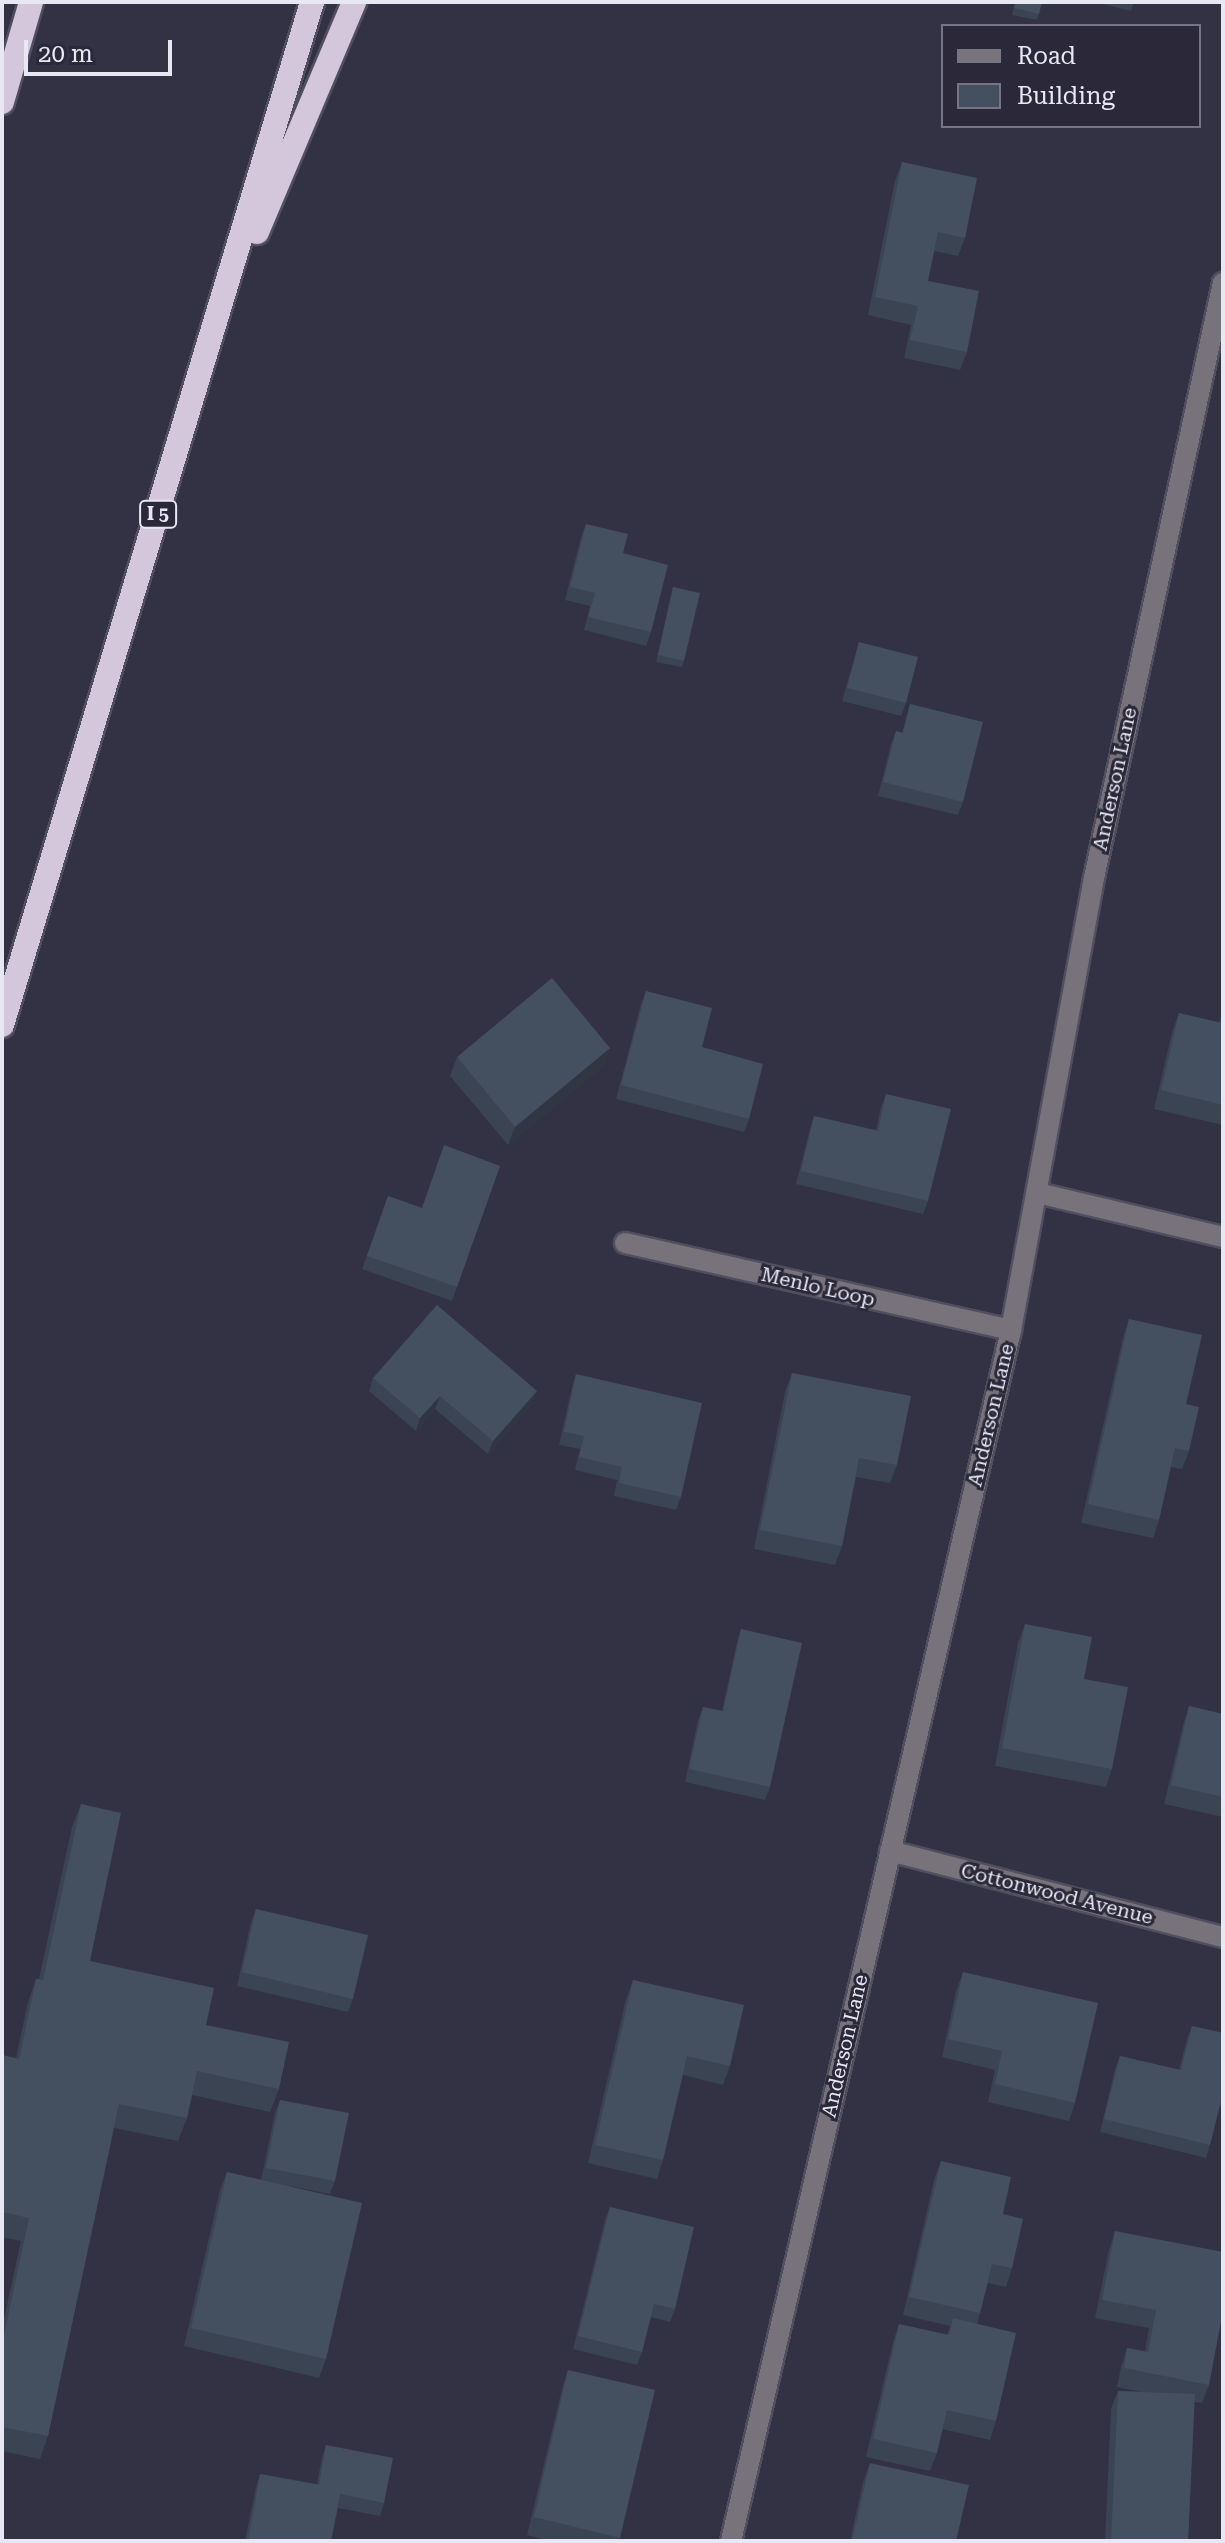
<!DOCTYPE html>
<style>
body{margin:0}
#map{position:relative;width:1225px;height:2543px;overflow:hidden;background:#333244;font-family:"Roboto Serif",serif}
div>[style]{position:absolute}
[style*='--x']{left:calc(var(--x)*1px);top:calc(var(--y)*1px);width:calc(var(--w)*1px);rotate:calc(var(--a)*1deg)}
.roads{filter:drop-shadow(2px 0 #504f60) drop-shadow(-2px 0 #504f60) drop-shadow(0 2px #504f60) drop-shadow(0 -2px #504f60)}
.minor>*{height:20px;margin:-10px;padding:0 10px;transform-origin:10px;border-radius:10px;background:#78727a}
.highway>*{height:24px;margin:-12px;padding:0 12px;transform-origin:12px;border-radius:12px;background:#d5c7db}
.wall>*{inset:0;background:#3a4453}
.shaded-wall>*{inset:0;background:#303743}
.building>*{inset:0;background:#444f60}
span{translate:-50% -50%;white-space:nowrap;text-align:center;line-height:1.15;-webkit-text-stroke:6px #2a2839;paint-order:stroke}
.shield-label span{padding:2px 6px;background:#2a2839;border:2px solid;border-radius:6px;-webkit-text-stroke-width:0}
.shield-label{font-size:18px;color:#e8e8f4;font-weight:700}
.street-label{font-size:20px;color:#e8e8f4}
.frame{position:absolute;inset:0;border:4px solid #e8e8f4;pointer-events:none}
.legend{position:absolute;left:941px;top:24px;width:260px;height:104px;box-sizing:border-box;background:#2a2839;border:2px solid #767584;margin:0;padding:10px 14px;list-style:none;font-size:24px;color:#e8e8f4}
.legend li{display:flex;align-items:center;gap:16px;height:40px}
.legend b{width:40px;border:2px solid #767584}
.scale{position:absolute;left:24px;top:40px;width:148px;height:36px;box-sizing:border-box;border:4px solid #e8e8f4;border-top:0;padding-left:10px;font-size:24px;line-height:28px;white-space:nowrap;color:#e8e8f4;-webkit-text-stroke:6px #2a2839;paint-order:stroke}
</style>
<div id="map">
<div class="roads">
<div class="minor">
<div style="--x:1038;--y:1193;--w:190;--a:13.4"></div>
<div style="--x:625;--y:1243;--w:396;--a:12.7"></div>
<div style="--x:890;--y:1851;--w:344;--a:14.5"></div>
<div style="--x:731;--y:2541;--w:1243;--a:-76.98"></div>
<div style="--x:1011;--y:1330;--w:460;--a:-79.6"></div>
<div style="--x:1094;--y:878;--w:609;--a:-77.77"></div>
</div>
<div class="highway">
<div style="--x:2;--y:102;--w:104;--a:-73.8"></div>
<div style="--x:257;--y:232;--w:250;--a:-67.1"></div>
<div style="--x:2;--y:1025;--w:1069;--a:-73.14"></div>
</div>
</div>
<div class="wall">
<div style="clip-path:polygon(1015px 2px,1042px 2px,1037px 20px,1012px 15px)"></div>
<div style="clip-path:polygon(1095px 2px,1134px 2px,1131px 11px)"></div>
<div style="clip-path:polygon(902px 162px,965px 238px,958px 256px,934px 251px,928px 281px,967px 352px,960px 370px,904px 358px,911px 325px,868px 315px,895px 181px)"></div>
<div style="clip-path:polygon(586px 524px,623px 553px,651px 632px,646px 646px,584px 630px,590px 606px,565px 600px,581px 537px)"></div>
<div style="clip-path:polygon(673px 587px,684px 661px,682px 667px,656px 662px)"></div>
<div style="clip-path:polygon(859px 642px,906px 703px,901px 716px,842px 701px)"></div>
<div style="clip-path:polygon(910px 704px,963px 802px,958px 815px,878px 796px,891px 744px,896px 731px,902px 733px)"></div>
<div style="clip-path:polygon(646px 991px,702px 1047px,749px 1119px,744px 1132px,616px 1099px,641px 1004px)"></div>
<div style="clip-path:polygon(1223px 1008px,1223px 1125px,1154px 1109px,1172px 1032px,1179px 1013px,1219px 1023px)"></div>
<div style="clip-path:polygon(610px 1048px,603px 1066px,508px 1145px,450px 1076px,457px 1057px)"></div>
<div style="clip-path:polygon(886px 1094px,928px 1201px,923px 1214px,796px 1184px,810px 1129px,814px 1116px,876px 1130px,881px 1107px)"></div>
<div style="clip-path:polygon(500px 1166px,452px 1301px,362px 1269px,388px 1196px,422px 1208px)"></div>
<div style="clip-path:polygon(1129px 1319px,1186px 1404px,1189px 1451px,1182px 1469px,1171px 1467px,1159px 1520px,1153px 1538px,1081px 1523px,1123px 1337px)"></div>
<div style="clip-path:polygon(792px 1373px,897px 1465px,890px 1483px,856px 1477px,842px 1546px,835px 1565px,754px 1549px,785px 1392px)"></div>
<div style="clip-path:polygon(576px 1374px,681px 1497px,676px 1510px,614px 1496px,617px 1480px,575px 1470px,580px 1449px,559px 1445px,572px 1387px)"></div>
<div style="clip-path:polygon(373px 1378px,532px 1404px,488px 1454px,435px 1409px,416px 1431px,369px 1391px)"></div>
<div style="clip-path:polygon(1025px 1624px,1084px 1679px,1112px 1769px,1106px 1787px,995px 1766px,1018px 1643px)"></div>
<div style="clip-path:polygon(741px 1629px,770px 1787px,765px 1800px,685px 1782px,698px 1720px,703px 1707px,722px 1711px,737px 1642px)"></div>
<div style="clip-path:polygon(1189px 1706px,1223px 1714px,1223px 1817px,1164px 1804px,1183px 1725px)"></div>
<div style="clip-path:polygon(81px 1804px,90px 1961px,206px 2025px,279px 2089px,270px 2112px,192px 2095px,187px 2118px,178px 2141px,114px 2128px,48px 2436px,40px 2459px,2px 2451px,2px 2328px,21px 2241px,2px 2237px,2px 2055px,16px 2058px,28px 2002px,36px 1979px,39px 1979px,72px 1827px)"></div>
<div style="clip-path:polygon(256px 1909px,353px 1999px,348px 2012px,237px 1986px,251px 1922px)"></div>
<div style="clip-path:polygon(963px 1972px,1075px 2103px,1069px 2121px,988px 2102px,995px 2070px,942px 2057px,956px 1991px)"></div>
<div style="clip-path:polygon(633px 1980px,730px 2066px,723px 2085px,683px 2075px,663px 2160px,657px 2179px,588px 2163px,626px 1999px)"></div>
<div style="clip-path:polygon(1192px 2026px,1223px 2033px,1223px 2107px,1219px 2106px,1210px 2145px,1206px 2158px,1100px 2132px,1115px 2069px,1120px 2056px,1179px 2070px,1187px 2039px)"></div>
<div style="clip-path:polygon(280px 2100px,335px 2181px,330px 2194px,290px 2186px,326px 2359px,319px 2378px,184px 2346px,220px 2190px,227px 2172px,261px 2180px,275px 2113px)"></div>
<div style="clip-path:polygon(941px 2161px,1003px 2214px,1012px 2268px,1006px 2287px,988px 2283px,977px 2324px,996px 2421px,990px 2440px,942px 2429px,937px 2453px,930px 2471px,866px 2457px,893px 2342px,899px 2324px,947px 2335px,950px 2326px,903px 2315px,934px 2180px)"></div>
<div style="clip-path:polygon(610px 2207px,675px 2309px,670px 2322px,651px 2317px,642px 2352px,637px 2365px,573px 2349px,605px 2220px)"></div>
<div style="clip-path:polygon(1115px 2231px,1209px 2385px,1202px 2403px,1194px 2402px,1188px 2541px,1105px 2541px,1111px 2409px,1118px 2391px,1142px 2392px,1117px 2387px,1121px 2367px,1127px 2348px,1145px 2351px,1149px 2328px,1095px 2318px,1109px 2250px)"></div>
<div style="clip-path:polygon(568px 2370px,620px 2538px,619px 2541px,551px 2541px,527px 2535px,562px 2389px)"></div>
<div style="clip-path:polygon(326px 2445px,384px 2503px,380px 2516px,338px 2508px,331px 2541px,245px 2541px,256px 2487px,260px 2474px,317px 2484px,322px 2458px)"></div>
<div style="clip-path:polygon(870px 2463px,956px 2541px,850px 2541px,863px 2482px)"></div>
</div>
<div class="shaded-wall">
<div style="clip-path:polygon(610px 1048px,603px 1066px,508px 1145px,515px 1127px)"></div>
<div style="clip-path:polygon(537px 1391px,532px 1404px,488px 1454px,493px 1441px)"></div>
<div style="clip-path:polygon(440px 1396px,435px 1409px,416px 1431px,420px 1418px)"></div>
</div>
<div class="building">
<div style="clip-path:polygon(1016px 2px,1042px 2px,1039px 14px,1014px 8px)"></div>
<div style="clip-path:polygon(902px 162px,977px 178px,965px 238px,938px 232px,928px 281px,979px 291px,967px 352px,910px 340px,918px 306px,875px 297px)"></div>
<div style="clip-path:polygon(586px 524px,628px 534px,623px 553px,668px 565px,651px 632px,588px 617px,595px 593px,570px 587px)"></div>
<div style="clip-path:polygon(673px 587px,700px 593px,684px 661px,658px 655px)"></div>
<div style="clip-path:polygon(859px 642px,918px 657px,906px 703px,847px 688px)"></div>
<div style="clip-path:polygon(910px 704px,983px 722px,963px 802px,883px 782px,896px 731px,903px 733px)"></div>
<div style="clip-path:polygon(552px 978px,610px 1048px,515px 1127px,457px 1057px)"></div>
<div style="clip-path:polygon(646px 991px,712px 1008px,702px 1047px,763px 1064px,749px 1119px,621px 1085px)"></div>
<div style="clip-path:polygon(1179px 1013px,1222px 1023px,1223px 1018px,1223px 1105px,1161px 1090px)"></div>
<div style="clip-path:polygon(886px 1094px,951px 1109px,928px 1201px,801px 1171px,814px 1116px,878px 1131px)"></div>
<div style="clip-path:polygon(444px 1145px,500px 1166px,457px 1287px,367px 1256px,388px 1196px,422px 1208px)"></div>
<div style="clip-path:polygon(437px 1305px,537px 1391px,493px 1441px,440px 1396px,420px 1418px,373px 1378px)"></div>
<div style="clip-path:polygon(1129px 1319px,1202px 1335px,1186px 1404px,1199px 1407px,1189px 1451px,1175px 1448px,1159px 1520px,1088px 1504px)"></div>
<div style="clip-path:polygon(792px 1373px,911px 1396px,897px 1465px,859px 1458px,842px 1546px,760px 1530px)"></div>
<div style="clip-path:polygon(576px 1374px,702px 1403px,681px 1497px,619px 1483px,622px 1467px,579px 1457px,584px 1436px,564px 1432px)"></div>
<div style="clip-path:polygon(1025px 1624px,1092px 1637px,1084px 1679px,1128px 1687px,1112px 1769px,1002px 1748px)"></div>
<div style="clip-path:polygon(741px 1629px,802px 1643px,770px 1787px,689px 1769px,703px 1707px,723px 1711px)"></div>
<div style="clip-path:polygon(1189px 1706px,1223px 1714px,1223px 1797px,1171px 1785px)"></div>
<div style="clip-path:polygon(81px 1804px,121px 1813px,90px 1961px,214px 1988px,206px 2025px,289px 2042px,279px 2089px,197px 2071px,187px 2118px,119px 2104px,48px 2436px,2px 2427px,2px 2344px,29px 2218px,2px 2212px,2px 2055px,19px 2059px,36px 1979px,43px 1980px)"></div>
<div style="clip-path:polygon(256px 1909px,368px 1935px,353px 1999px,242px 1972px)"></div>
<div style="clip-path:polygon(963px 1972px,1098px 2003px,1075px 2103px,995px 2084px,1002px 2051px,948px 2039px)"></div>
<div style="clip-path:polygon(633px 1980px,744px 2005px,730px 2066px,687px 2056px,663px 2160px,595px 2145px)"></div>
<div style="clip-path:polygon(1192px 2026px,1223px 2033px,1223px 2093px,1210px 2145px,1104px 2119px,1120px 2056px,1181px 2070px)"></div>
<div style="clip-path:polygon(280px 2100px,349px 2113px,335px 2181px,266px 2168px)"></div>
<div style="clip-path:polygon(941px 2161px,1011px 2177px,1003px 2214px,1023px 2219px,1012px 2268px,992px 2264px,980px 2313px,909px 2297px)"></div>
<div style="clip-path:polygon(227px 2172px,362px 2203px,326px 2359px,191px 2328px)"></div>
<div style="clip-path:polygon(610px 2207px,694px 2227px,675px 2309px,654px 2304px,642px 2352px,578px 2336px)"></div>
<div style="clip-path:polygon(1115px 2231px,1223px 2252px,1223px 2311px,1209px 2385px,1124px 2368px,1127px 2348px,1148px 2352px,1156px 2310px,1102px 2300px)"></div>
<div style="clip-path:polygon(953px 2318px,1016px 2333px,996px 2421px,947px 2410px,937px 2453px,873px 2439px,899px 2324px,949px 2335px)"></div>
<div style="clip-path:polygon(568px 2370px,655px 2390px,620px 2538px,534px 2517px)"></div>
<div style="clip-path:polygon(1118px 2391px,1195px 2394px,1188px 2541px,1111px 2541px)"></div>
<div style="clip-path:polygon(326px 2445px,393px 2458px,384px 2503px,340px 2494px,331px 2541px,248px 2541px,260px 2474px,319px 2485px)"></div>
<div style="clip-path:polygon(870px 2463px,969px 2485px,956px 2541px,852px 2541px)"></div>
</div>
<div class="shield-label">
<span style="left:158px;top:514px">I 5</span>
</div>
<div class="street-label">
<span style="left:1115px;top:779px;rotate:-78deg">Anderson Lane</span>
<span style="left:818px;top:1287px;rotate:13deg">Menlo Loop</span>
<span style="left:991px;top:1415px;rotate:-77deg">Anderson Lane</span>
<span style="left:1057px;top:1894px;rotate:14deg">Cottonwood Avenue</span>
<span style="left:845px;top:2046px;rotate:-77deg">Anderson Lane</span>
</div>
<div class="frame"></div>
<ul class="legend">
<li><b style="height:10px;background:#78727a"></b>Road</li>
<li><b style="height:22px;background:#444f60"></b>Building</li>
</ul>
<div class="scale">20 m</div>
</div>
